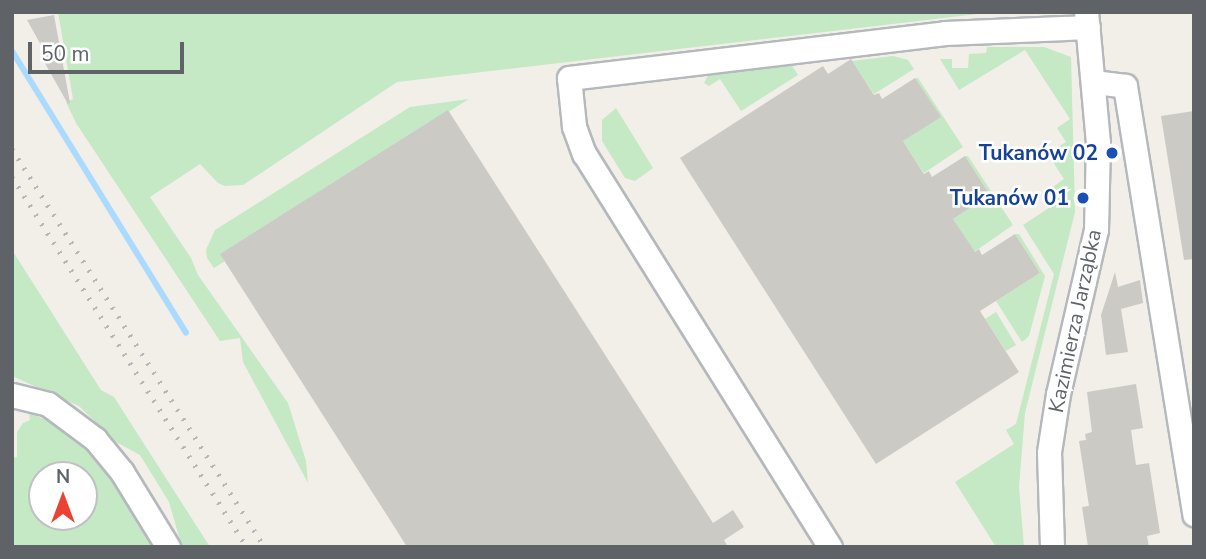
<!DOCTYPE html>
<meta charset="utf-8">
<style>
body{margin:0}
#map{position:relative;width:1206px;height:559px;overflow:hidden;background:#f1efe8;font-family:"Nunito Sans",sans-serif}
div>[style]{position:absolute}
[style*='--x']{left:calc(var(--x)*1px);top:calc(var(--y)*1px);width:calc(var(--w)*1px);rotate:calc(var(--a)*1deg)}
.green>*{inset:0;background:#c5e8c5}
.stream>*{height:6px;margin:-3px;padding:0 3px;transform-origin:3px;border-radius:3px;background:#aadaff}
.building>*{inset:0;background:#cccac5}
.roads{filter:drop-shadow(2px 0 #b5b8bc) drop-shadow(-2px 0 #b5b8bc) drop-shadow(0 2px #b5b8bc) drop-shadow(0 -2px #b5b8bc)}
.minor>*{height:23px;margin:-11.5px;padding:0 11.5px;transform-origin:11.5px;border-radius:11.5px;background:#fff}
.rail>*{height:5px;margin-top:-2.5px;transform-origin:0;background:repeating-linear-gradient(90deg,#b6b7b8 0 2px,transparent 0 11px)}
.dots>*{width:19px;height:19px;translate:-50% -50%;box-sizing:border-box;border:4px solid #fff;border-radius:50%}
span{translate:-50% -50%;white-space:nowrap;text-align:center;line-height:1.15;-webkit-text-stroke:5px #fff;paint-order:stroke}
.transit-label{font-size:21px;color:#164399;font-weight:700}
.right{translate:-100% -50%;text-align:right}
.street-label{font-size:21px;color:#5f6368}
.frame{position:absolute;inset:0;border:14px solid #5f6368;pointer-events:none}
.north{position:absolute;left:28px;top:461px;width:70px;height:70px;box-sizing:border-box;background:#fff;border:2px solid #bfc1c3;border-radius:50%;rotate:0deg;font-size:19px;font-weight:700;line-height:28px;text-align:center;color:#5f6368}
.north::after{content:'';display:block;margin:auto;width:24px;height:32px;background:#ea4335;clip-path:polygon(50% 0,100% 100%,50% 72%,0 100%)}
.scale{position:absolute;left:28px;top:42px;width:156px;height:32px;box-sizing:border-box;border:4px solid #5f6368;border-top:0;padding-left:9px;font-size:21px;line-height:24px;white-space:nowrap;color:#5f6368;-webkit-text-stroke:5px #fff;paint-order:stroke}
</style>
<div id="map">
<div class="green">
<div style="clip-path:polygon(58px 12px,995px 12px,397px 82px,243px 185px,225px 186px,218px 183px,200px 164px,150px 197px,191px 258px,198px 275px,288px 403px,306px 461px,308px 483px,243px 362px,240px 338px,220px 341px,76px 123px,66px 102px,73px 99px)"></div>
<div style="clip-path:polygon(987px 47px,1044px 47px,1071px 57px,1075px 212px,1025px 413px,1019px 486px,1024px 547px,996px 547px,955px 482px,1014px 444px,1006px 430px,1016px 424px,1054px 274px,1023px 225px,1058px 202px,1050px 189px,1064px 179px,1047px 153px,1066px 142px,1057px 128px,1070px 119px,1025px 50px,959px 90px,940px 59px,952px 59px,952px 68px,968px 68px,969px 54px,986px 53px)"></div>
<div style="clip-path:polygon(893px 56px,908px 60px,914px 69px,874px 94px,852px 61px)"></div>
<div style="clip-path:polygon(789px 61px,798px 75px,741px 111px,720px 79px,709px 86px,704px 83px,710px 71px)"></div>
<div style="clip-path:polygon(915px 78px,918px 78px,963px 147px,924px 173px,903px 141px,940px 117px)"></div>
<div style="clip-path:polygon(469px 99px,221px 254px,225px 261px,214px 268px,207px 258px,206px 250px,215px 230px,410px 107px)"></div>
<div style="clip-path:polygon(616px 108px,653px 168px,635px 181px,625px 178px,602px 141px,602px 120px)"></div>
<div style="clip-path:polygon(965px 156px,968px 156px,1013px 225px,974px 252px,953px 219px,990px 195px)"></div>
<div style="clip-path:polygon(1015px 234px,1019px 234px,1045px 276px,1029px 336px,1022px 342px,996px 301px,1040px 273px)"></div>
<div style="clip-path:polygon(12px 250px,101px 390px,114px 397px,210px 547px,182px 547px,169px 502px,140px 455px,116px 442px,79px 406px,12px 376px)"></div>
<div style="clip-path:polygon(996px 312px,1016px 345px,1006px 351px,985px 319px)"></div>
<div style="clip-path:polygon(evenodd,29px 413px,59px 425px,81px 443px,126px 500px,152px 547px,12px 547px,12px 458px,17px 457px,17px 432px,23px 423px,30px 420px,29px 413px,42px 475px,84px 475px,84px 517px,42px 517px,42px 475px)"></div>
</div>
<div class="stream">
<div style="--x:12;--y:51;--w:331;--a:58.3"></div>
</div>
<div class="building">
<div style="clip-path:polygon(54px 15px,70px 103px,68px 104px,42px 58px,47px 56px,27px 20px)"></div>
<div style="clip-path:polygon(851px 59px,874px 95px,879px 93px,882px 99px,915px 78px,941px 117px,903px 141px,924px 174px,929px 171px,932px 177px,965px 156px,990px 195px,953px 219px,975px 252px,979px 249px,982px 255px,1015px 234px,1040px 273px,980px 311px,1019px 372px,876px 464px,680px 158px,823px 66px,828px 74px)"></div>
<div style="clip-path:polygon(448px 110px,713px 523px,733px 510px,744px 527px,724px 540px,728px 547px,407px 547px,397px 531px,220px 254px)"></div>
<div style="clip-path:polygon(1194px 111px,1194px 259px,1184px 260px,1161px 116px)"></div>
<div style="clip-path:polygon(1115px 272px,1118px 287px,1140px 280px,1143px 303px,1121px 309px,1128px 352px,1106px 355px,1101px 315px)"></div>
<div style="clip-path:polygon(1136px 384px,1143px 428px,1131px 430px,1136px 465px,1149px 463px,1160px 533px,1147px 536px,1149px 547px,1088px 547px,1082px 507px,1089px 506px,1079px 441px,1086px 440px,1085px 434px,1092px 432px,1087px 392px)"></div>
</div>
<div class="roads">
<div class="minor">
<div style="--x:1094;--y:82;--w:31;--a:7"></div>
<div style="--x:1125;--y:86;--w:434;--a:80.8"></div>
<div style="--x:12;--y:395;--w:37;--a:14"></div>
<div style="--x:48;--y:404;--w:59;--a:36.7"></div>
<div style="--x:95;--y:439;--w:43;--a:50.7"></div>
<div style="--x:122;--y:472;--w:88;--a:58.5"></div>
<div style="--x:830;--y:547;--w:464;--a:-122"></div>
<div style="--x:584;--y:154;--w:30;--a:-110"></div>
<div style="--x:574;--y:126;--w:48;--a:-95.9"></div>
<div style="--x:569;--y:78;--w:379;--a:-6.8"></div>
<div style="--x:945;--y:33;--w:143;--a:-2.4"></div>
<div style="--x:1052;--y:547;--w:95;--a:-91.8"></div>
<div style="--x:1049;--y:452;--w:59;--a:-81.2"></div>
<div style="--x:1058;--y:394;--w:168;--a:-77"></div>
<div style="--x:1096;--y:230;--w:87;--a:-88.7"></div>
<div style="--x:1098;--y:143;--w:132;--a:-95.2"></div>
</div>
</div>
<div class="rail">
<div style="--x:12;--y:149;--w:472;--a:57.6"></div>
<div style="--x:12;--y:177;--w:438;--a:57.6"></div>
</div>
<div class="dots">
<div style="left:1112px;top:153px;background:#1a4fb4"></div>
<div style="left:1083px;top:198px;background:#1a4fb4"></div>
</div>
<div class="transit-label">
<span class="right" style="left:1098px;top:153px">Tukanów 02</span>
<span class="right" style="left:1069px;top:198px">Tukanów 01</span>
</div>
<div class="street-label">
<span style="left:1075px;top:321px;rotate:-78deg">Kazimierza Jarząbka</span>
</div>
<div class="frame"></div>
<div class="north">N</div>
<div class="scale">50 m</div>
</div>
